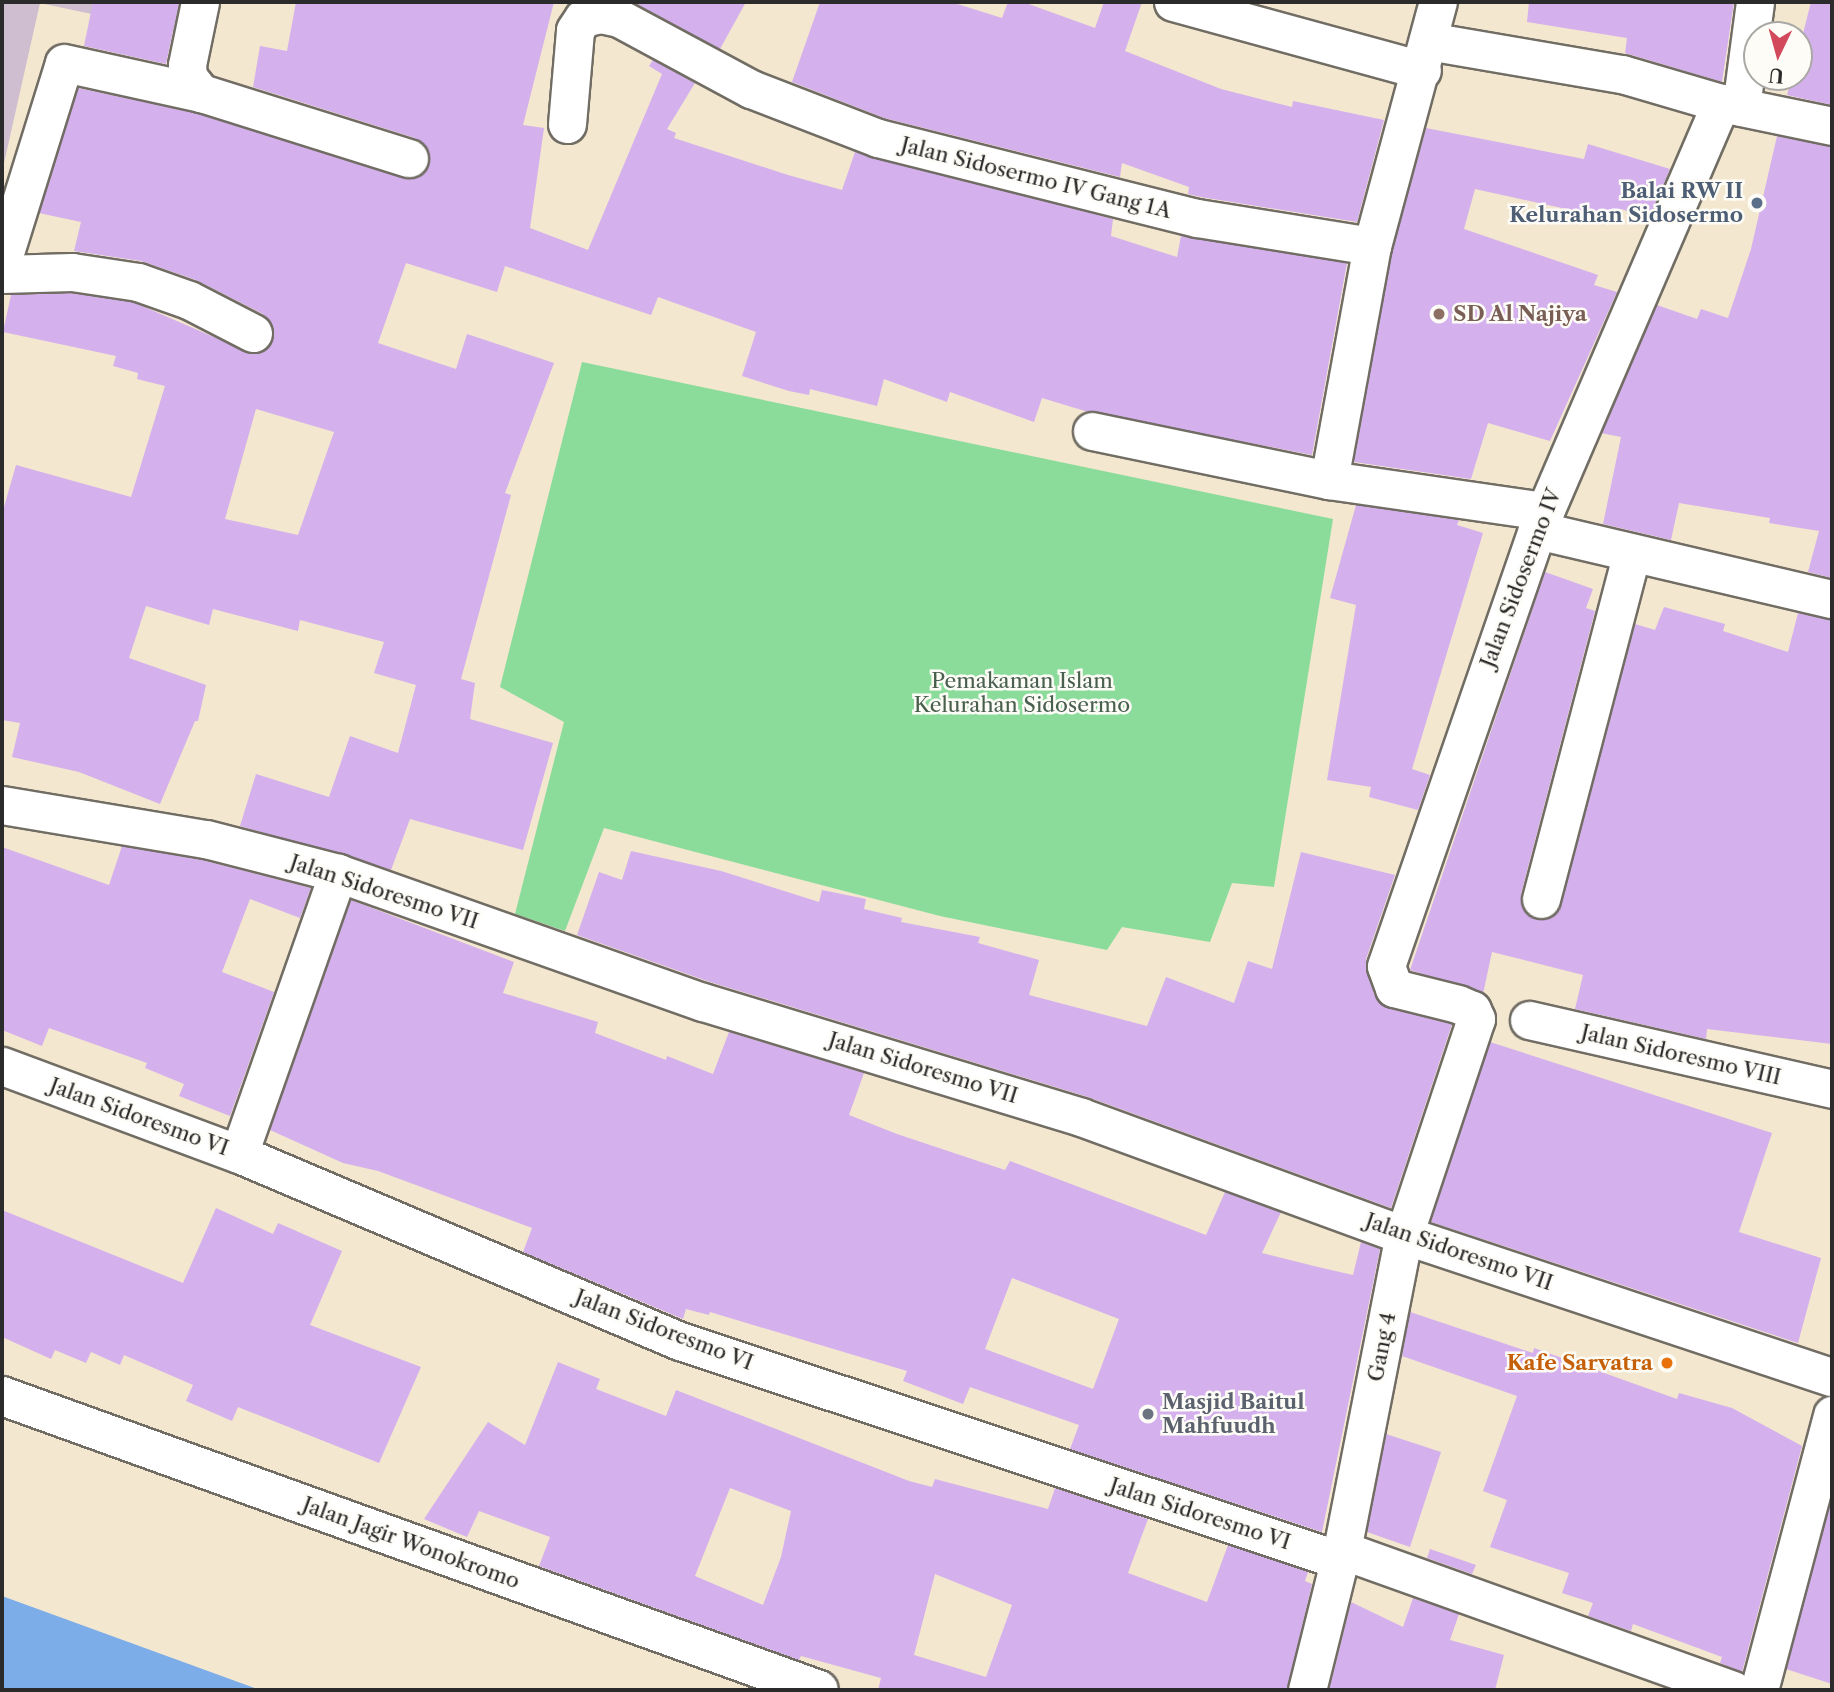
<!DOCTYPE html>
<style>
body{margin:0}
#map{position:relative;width:1834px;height:1692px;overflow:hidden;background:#f3e7cf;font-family:"Libre Caslon Text",serif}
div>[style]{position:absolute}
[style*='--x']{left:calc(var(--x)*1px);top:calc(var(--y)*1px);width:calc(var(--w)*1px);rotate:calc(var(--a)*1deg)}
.industrial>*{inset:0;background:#cfbed0}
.green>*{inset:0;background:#8bdc9b}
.water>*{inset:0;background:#7cade8}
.building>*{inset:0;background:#d4b0ed}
.roads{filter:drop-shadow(2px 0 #716d64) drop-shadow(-2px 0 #716d64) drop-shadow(0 2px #716d64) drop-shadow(0 -2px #716d64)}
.street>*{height:37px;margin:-18.5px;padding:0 18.5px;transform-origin:18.5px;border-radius:18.5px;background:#fff}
.primary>*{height:38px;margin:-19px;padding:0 19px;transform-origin:19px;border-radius:19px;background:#fff}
.dots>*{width:19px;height:19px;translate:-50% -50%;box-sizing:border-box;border:4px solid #fdfcf7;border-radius:50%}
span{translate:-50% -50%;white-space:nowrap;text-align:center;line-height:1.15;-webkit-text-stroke:5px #fdfcf7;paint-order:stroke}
.street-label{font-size:21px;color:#2b2b2b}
.service-label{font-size:21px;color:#4e5e75;font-weight:700}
.right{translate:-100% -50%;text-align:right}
.education-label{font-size:21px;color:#785e54;font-weight:700}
.left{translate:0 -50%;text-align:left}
.park-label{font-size:21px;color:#48604d}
.food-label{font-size:21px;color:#c56008;font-weight:700}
.worship-label{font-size:21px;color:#5b616d;font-weight:700}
.frame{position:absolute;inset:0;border:4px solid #2b2b2b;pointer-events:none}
.north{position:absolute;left:1743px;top:21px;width:70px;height:70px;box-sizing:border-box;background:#fdfcf7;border:2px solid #a9a8a5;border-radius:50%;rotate:185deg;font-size:19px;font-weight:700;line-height:28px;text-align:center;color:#2b2b2b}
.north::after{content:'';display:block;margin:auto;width:24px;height:32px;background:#d1495b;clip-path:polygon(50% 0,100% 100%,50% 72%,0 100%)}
</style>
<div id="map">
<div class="industrial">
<div style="clip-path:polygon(2px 2px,201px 2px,194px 36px,40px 3px,2px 172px)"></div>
</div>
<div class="green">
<div style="clip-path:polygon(582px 362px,1333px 519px,1274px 887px,1232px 883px,1210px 942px,1122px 927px,1107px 950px,940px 916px,604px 828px,565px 931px,515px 914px,564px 722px,500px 687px)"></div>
</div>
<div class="water">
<div style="clip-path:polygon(2px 1596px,260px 1690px,2px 1690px)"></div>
</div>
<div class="building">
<div style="clip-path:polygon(93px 2px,179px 2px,166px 64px,84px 46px)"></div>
<div style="clip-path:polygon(evenodd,296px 2px,554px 2px,523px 125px,544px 128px,530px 228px,588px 250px,662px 74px,649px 66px,653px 60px,695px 83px,667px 129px,676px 133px,674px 138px,788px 175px,842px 190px,855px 152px,1113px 219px,1111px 236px,1177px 257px,1181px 236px,1347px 263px,1312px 455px,1085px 411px,1042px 398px,1034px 422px,950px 392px,947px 402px,884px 379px,877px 406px,810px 389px,809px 395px,789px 391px,742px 376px,756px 332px,658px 297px,651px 315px,505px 266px,497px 292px,406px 263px,378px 343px,456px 369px,467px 334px,554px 363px,505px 493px,511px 495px,461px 679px,475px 683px,470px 719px,553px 743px,523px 850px,410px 819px,391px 870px,240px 826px,256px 774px,329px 797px,350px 736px,398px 753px,416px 685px,374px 673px,384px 642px,300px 620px,298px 631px,213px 609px,209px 625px,146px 606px,129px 658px,206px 685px,198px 721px,195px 721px,160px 804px,79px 772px,12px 757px,20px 723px,2px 720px,2px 514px,16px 465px,131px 497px,165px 386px,137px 379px,138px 373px,113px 366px,116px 356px,3px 332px,11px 295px,71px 293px,133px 302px,253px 354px,265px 350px,274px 333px,263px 314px,196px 280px,141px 261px,74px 251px,81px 222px,39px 213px,78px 88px,196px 113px,403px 178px,414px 178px,429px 165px,429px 153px,415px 138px,253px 87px,260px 46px,287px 51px,296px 2px,256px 409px,334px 432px,298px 535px,225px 519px,256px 409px)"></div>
<div style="clip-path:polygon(633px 2px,746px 2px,720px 49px)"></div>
<div style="clip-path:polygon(820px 2px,951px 2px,1002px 18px,1008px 2px,1023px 2px,1095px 28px,1104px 2px,1142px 2px,1125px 51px,1221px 89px,1292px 107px,1293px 101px,1384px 120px,1357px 222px,1201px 197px,1188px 194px,1189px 187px,1122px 163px,1120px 177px,884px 118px,792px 82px)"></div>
<div style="clip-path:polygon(1529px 2px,1734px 2px,1722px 82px,1625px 53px,1627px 38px,1527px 22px)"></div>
<div style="clip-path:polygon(1811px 2px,1832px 2px,1832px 105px,1787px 95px,1792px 77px,1799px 77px,1799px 49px)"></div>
<div style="clip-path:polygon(1426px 128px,1584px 159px,1588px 144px,1670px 169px,1649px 218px,1621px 209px,1617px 220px,1475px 189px,1464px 229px,1598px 275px,1594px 285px,1617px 292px,1550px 441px,1488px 423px,1471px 479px,1354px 462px,1392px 251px)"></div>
<div style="clip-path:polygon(1777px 136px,1832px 146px,1832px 578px,1808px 572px,1819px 531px,1769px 523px,1770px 518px,1679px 503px,1671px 540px,1603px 524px,1621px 437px,1601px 433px,1657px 305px,1697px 319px,1701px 309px,1728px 318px,1751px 249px)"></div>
<div style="clip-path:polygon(1356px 505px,1459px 520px,1457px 525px,1483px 533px,1412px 769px,1430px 775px,1418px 810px,1369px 797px,1371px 787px,1327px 780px,1356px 605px,1330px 598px)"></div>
<div style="clip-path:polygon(1545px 572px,1593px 589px,1586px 608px,1595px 611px,1521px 894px,1526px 913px,1536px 919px,1555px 914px,1561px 904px,1635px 624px,1655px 630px,1664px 607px,1725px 624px,1723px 631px,1788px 652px,1798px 613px,1832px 619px,1832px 1044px,1707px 1029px,1706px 1039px,1575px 1009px,1583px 975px,1492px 952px,1483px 994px,1410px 970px)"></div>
<div style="clip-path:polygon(122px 846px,202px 860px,311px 888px,300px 918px,250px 899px,222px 972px,274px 992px,230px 1116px,179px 1096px,184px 1084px,145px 1068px,147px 1063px,49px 1028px,42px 1046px,2px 1030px,2px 847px,109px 885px)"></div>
<div style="clip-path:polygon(631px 851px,721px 871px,819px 902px,822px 890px,866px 899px,864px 909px,902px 918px,901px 922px,980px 937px,978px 943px,1039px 960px,1029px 995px,1147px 1026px,1166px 977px,1234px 1003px,1248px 961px,1272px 969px,1301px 852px,1395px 875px,1366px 959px,1374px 995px,1389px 1008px,1452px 1024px,1391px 1208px,1088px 1097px,710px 982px,577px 935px,599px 872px,622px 880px)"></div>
<div style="clip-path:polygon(evenodd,351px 900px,514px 962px,503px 993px,598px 1022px,595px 1033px,666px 1060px,667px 1056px,713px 1074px,729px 1032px,864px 1073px,849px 1115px,897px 1134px,1005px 1170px,1010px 1161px,1206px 1235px,1225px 1192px,1281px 1212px,1262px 1253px,1318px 1267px,1353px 1275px,1361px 1242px,1380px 1249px,1322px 1532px,1070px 1449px,1079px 1425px,970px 1387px,963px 1404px,903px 1381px,907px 1371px,710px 1312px,709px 1315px,686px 1309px,683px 1319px,523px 1252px,532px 1228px,378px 1171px,343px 1163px,270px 1130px,351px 900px,1012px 1278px,1119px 1319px,1093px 1389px,985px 1349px,1012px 1278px)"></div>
<div style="clip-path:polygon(1490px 1042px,1772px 1133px,1739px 1232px,1821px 1258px,1798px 1343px,1431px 1222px)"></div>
<div style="clip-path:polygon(216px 1208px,273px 1234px,278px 1223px,342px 1251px,310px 1325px,421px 1367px,379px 1463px,238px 1407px,232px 1421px,186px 1401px,193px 1385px,124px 1355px,120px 1365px,91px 1352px,86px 1363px,55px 1350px,51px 1359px,2px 1337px,2px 1210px,183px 1283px)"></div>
<div style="clip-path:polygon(1410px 1312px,1533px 1353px,1534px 1348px,1677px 1399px,1679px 1393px,1732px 1408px,1802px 1446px,1742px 1672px,1720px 1663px,1722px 1657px,1633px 1624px,1631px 1631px,1588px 1616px,1593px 1603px,1562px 1593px,1569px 1573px,1490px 1547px,1507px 1500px,1483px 1491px,1517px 1396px,1402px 1356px)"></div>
<div style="clip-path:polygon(evenodd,558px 1362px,600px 1379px,596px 1389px,666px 1416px,676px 1390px,909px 1481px,932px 1487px,935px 1479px,1048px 1509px,1055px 1488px,1148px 1519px,1128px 1573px,1207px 1602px,1228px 1545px,1308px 1572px,1305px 1581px,1312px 1584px,1287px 1690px,878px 1690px,881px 1678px,801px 1656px,799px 1660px,539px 1566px,550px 1537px,479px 1511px,467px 1537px,424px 1519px,488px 1422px,525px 1445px,558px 1362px,730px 1488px,791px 1511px,781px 1557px,763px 1605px,695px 1576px,730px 1488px,558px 1362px,935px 1574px,1012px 1605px,986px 1677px,914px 1655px,935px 1574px)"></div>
<div style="clip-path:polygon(1386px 1434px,1441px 1452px,1410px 1547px,1367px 1532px)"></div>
<div style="clip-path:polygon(1832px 1496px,1832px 1684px,1786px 1669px)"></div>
<div style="clip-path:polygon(1430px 1549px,1476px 1565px,1472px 1574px,1427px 1558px)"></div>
<div style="clip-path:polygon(1413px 1598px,1459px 1614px,1450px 1640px,1504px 1655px,1495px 1690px,1329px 1690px,1351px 1602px,1403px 1627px)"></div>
</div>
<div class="roads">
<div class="street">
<div style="--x:200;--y:2;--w:64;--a:101.7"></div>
<div style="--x:187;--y:65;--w:12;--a:85"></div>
<div style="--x:188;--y:77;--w:21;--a:51"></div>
<div style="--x:201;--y:93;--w:218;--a:17.4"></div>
<div style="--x:1173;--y:2;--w:258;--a:15.3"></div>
<div style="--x:1428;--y:41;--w:197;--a:9.7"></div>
<div style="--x:1622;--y:74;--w:103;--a:16.3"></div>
<div style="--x:1721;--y:103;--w:113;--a:11.7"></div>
<div style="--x:1741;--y:107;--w:106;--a:-82.4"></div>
<div style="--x:567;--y:124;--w:94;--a:-85.1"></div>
<div style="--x:575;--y:30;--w:14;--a:-56"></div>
<div style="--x:583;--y:18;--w:17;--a:-13"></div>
<div style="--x:600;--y:14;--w:19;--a:12"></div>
<div style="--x:619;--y:18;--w:150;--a:28.3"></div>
<div style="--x:751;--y:89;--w:136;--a:21.1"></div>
<div style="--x:878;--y:138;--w:329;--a:14.1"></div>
<div style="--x:1197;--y:218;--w:177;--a:9.1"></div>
<div style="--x:2;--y:262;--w:208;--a:-72.7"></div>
<div style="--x:64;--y:63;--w:140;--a:12.4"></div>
<div style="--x:2;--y:274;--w:70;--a:-1.6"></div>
<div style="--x:72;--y:272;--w:67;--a:8.6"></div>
<div style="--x:138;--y:282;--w:54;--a:19.4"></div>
<div style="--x:189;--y:300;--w:72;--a:27.3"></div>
<div style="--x:1092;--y:431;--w:242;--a:11.7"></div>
<div style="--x:1329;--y:480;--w:218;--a:8.2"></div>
<div style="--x:1329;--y:480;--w:238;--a:-79.6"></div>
<div style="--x:1372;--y:246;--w:253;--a:-74.9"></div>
<div style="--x:1537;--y:530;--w:303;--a:13.2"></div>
<div style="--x:2;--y:805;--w:207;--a:9.5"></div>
<div style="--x:206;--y:839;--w:136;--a:14.4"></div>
<div style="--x:338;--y:873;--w:387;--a:19.5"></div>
<div style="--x:703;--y:1002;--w:395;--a:16.9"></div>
<div style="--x:1081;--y:1117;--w:344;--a:20.1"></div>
<div style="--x:1404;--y:1235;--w:451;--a:18.4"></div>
<div style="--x:1541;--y:899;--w:358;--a:-75.3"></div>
<div style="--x:1529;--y:1020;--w:311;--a:12.8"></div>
<div style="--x:2;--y:1066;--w:253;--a:20.4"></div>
<div style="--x:239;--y:1154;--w:479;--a:23"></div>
<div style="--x:680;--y:1341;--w:694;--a:18.38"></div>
<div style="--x:239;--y:1154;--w:298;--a:-70.6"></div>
<div style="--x:1342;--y:1550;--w:415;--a:19.7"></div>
<div style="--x:1307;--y:1690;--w:144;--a:-76"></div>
<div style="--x:1342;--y:1550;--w:321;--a:-78.9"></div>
<div style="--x:1404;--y:1235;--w:228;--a:-71.6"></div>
<div style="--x:1476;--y:1019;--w:10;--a:-114"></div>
<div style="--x:1472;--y:1010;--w:15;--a:-157"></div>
<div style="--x:1458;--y:1004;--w:66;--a:-166"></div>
<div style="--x:1394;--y:988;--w:23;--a:-110"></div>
<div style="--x:1386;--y:966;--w:461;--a:-70.9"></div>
<div style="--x:1537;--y:530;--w:465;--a:-66.7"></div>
<div style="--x:1759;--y:1690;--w:285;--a:-75.1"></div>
</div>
<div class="primary">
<div style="--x:2;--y:1396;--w:868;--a:19.79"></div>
</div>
</div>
<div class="dots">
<div style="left:1757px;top:203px;background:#5c6f8a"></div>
<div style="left:1439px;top:314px;background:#8d6e63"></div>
<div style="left:1667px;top:1363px;background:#e8710a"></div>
<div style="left:1148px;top:1414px;background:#6b7280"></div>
</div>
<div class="street-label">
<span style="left:1036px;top:178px;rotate:14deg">Jalan Sidosermo IV Gang 1A</span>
<span style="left:1521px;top:578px;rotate:-69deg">Jalan Sidosermo IV</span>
<span style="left:384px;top:892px;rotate:18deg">Jalan Sidoresmo VII</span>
<span style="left:1681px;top:1055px;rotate:13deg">Jalan Sidoresmo VIII</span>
<span style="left:923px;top:1068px;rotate:17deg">Jalan Sidoresmo VII</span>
<span style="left:139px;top:1117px;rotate:20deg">Jalan Sidoresmo VI</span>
<span style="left:1459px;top:1252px;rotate:19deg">Jalan Sidoresmo VII</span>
<span style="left:664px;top:1330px;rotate:21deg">Jalan Sidoresmo VI</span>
<span style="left:1382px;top:1347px;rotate:-79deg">Gang 4</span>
<span style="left:1200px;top:1514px;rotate:18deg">Jalan Sidoresmo VI</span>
<span style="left:411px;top:1543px;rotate:20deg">Jalan Jagir Wonokromo</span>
</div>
<div class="service-label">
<span class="right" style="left:1743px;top:203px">Balai RW II<br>Kelurahan Sidosermo</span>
</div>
<div class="education-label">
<span class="left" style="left:1453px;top:314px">SD Al Najiya</span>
</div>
<div class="park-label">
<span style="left:1022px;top:693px">Pemakaman Islam<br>Kelurahan Sidosermo</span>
</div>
<div class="food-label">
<span class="right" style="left:1653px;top:1363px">Kafe Sarvatra</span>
</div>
<div class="worship-label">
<span class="left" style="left:1162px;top:1414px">Masjid Baitul<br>Mahfuudh</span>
</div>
<div class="frame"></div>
<div class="north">U</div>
</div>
